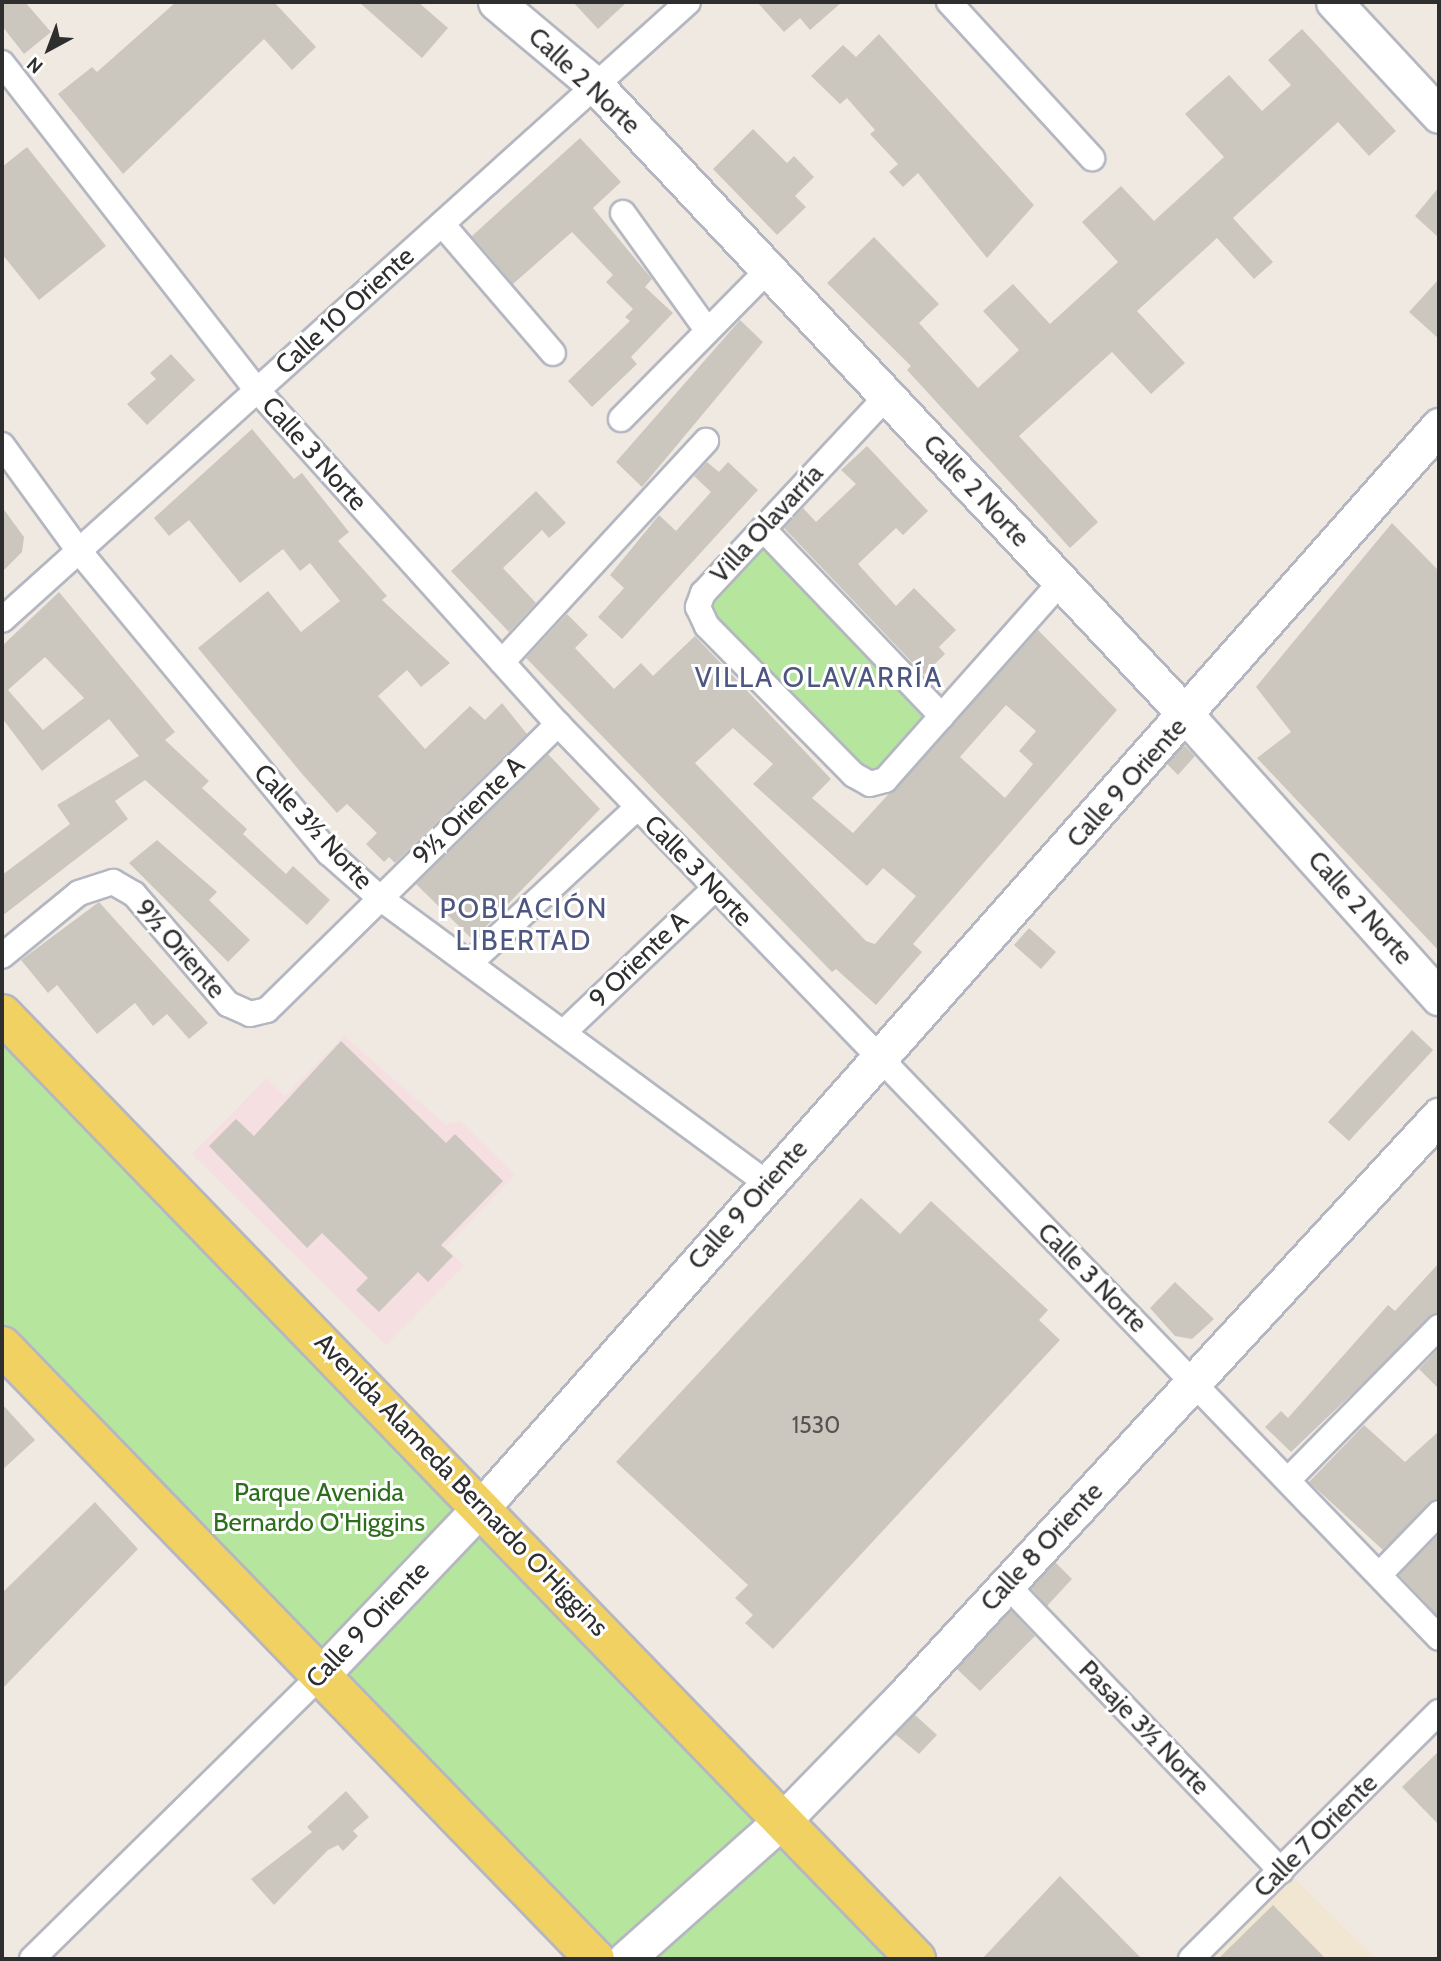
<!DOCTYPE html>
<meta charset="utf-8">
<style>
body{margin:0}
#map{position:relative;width:1441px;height:1961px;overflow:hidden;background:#efe9e1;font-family:Cabin,sans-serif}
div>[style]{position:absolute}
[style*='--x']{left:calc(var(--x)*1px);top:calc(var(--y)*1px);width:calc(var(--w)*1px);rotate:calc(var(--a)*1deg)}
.education>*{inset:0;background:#f0e6d1}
.medical>*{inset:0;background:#f5dfe0}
.green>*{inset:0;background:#b6e59e}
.building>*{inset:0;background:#cbc7bf}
.roads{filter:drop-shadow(2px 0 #b4b7c1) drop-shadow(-2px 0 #b4b7c1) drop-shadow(0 2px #b4b7c1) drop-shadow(0 -2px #b4b7c1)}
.street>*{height:24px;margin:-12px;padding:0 12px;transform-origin:12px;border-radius:12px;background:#fff}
.secondary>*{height:35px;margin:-17.5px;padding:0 17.5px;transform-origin:17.5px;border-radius:17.5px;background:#fff}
.primary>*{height:38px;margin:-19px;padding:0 19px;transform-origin:19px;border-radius:19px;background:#f2d163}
span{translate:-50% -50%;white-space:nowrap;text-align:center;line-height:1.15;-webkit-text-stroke:6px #fff;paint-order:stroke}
.number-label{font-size:23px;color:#555452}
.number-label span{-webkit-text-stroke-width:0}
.street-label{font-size:26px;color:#2e2e2e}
.park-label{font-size:26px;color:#2c6e1b}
.neighbourhood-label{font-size:28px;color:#4d5680;letter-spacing:2px}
.frame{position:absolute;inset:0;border:4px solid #2e2e2e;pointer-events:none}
.north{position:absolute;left:14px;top:14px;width:70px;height:70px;-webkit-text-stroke:5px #fff;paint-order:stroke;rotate:221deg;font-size:19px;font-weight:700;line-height:28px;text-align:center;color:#2e2e2e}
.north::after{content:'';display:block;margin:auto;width:24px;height:32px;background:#2e2e2e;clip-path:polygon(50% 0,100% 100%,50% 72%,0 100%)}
</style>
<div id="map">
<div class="education">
<div style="clip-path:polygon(1293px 1877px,1376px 1959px,1208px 1959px)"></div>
</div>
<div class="medical">
<div style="clip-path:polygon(344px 1036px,446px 1125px,460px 1121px,515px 1175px,445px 1247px,464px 1266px,386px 1345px,192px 1154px,267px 1078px,285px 1096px)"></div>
</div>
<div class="green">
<div style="clip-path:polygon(764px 547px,928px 719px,871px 778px,703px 609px)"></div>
<div style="clip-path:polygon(2px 1034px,453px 1497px,454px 1515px,327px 1651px,312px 1651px,2px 1327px)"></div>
<div style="clip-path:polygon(476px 1538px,493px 1540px,897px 1959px,611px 1959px,349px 1690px,347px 1673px)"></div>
</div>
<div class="building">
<div style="clip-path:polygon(2px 2px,25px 2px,51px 32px,24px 54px,2px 26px)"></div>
<div style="clip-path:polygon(176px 2px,274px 2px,316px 47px,292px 70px,264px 39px,123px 174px,58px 94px,92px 67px,97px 72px)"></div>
<div style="clip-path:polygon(359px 2px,418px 2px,448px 28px,422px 58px)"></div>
<div style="clip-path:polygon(573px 2px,627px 2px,598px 29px)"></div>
<div style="clip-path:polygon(757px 2px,842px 2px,810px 30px,800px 18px,784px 32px)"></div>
<div style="clip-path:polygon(1302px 29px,1396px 131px,1369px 156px,1338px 122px,1233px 218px,1273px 262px,1254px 279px,1217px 238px,1137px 311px,1185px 363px,1151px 394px,1112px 352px,1019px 436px,1098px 522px,1070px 548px,907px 370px,911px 366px,827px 283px,874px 237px,939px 304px,919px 323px,978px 388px,1019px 350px,983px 311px,1013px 284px,1050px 324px,1118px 262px,1082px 222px,1121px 186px,1154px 221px,1224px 157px,1185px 114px,1229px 75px,1262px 111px,1291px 85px,1268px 60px)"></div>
<div style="clip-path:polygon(879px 34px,1034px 205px,987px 258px,918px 173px,903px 187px,889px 172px,898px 164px,870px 134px,875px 130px,847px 98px,840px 104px,811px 76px,843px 45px,856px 57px)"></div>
<div style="clip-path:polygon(753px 129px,787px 163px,794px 156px,814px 177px,795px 196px,806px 207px,777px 235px,713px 169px)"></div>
<div style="clip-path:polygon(580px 138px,621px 182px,593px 208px,652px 279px,645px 287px,673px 313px,631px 357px,637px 364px,592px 407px,568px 381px,630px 321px,625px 317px,633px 309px,606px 282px,613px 275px,572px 232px,513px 284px,472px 236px)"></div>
<div style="clip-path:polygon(27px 147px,106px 246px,39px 300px,2px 254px,2px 167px)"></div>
<div style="clip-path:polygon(1439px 187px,1439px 238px,1415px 216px)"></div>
<div style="clip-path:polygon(1439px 279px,1439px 339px,1409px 312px)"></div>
<div style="clip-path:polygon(740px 320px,763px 342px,642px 487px,616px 462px)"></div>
<div style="clip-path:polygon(171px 354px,195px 380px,147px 425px,127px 404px,156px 379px,150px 373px)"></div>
<div style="clip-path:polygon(252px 429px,294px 479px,302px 473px,349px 532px,338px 541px,387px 596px,382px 600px,450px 663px,421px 687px,407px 670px,378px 696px,425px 749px,470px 706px,485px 720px,502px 703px,527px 734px,395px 863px,389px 857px,384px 862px,366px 844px,377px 833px,347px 804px,337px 813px,303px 775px,198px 648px,268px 591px,301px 632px,340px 601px,310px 563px,300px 571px,283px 549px,240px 583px,189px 520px,169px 536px,154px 518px)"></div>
<div style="clip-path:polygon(867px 446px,928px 511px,903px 535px,896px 528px,858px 564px,896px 606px,914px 588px,956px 630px,939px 647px,945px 654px,924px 675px,784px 528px,803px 508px,816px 522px,856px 484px,841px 470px)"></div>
<div style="clip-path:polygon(707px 462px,719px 472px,728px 462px,758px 490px,622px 639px,598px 617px,624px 588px,610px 575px,659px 515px,676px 531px,711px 492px,694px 476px)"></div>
<div style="clip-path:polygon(536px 491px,566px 523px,549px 538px,542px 530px,503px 568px,536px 603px,509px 632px,451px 571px)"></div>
<div style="clip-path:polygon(2px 507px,24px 537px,22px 552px,2px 572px)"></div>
<div style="clip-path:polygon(1392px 523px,1439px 571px,1439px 951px,1257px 758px,1291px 732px,1256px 687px)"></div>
<div style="clip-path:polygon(evenodd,59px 592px,175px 732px,165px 740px,209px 781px,202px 788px,247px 829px,243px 834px,286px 874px,293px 866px,330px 900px,307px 925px,145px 780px,115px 801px,128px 819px,2px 916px,2px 875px,70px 824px,57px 805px,139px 756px,109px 719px,42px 771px,2px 718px,2px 646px,59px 592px,45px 657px,84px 698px,43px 730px,8px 690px,45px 657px)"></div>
<div style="clip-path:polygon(evenodd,567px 614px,588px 635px,575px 648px,614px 689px,641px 663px,653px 676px,695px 636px,831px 779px,812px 798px,853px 833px,1038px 630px,1117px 710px,913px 944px,922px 952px,876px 1005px,836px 969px,832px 972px,526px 658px,567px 614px,1006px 705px,1036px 731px,1019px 751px,1033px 764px,1005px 798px,960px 757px,1006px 705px,567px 614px,733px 728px,773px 764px,753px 784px,867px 886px,883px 868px,916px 896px,875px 944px,866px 941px,695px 763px,733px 728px)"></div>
<div style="clip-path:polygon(1184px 745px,1195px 756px,1178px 775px,1167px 764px)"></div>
<div style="clip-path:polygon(548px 754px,600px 809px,473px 940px,416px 884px)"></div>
<div style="clip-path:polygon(157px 840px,217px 892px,209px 900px,250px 940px,228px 962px,129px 863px)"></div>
<div style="clip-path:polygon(99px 902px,208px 1023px,189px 1039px,167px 1014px,153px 1026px,135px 1003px,97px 1034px,57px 985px,48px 993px,21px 960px)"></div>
<div style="clip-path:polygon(1029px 928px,1056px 952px,1041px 969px,1014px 945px)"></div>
<div style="clip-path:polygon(1412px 1030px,1433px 1050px,1349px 1141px,1328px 1122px)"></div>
<div style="clip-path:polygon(341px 1041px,446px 1143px,455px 1134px,503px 1181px,441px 1245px,453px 1256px,428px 1282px,418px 1272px,379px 1312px,356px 1290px,368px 1278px,322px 1233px,307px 1248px,209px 1146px,236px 1119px,254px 1136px)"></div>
<div style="clip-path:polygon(861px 1198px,900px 1234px,931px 1201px,1048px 1310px,1039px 1320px,1060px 1340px,773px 1649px,745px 1623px,753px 1615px,735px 1598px,748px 1585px,616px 1462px)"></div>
<div style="clip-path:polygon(1439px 1263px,1439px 1311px,1291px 1452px,1265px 1427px,1281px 1411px,1288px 1418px,1388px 1305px,1395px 1311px)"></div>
<div style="clip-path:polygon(1175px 1282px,1214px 1319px,1192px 1339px,1175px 1336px,1150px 1308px)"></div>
<div style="clip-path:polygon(1438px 1349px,1439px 1349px,1439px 1389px,1419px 1369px)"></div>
<div style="clip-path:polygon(2px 1404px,35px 1440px,2px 1470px)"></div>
<div style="clip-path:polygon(1364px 1425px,1405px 1462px,1439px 1431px,1439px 1499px,1383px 1550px,1309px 1482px)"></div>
<div style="clip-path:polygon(95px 1502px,138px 1549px,2px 1689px,2px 1593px)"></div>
<div style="clip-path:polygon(1439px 1534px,1439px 1617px,1399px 1575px)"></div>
<div style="clip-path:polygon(1055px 1562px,1072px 1579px,1047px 1606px,1031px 1588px)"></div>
<div style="clip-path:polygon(1011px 1610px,1035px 1636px,980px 1691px,957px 1669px)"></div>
<div style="clip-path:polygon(914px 1714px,937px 1735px,919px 1754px,895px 1734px)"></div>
<div style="clip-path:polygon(1439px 1751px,1439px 1825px,1402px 1787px)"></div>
<div style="clip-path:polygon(346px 1791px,369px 1817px,353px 1831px,358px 1836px,343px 1851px,338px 1845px,328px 1850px,274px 1905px,251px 1879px,312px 1832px,307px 1827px)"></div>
<div style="clip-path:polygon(1060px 1876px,1142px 1959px,982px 1959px)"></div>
<div style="clip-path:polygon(1273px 1905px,1326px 1959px,1218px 1959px)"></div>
</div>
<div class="roads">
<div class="street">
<div style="--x:949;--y:2;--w:212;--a:47.5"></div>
<div style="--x:2;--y:63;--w:415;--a:52.1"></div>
<div style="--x:257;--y:390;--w:450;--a:48"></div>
<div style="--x:558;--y:724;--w:1269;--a:46.05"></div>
<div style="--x:623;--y:213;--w:144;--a:54.3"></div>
<div style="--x:442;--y:224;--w:170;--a:49.3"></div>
<div style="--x:887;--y:396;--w:270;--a:133"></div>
<div style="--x:703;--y:593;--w:15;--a:110"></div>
<div style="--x:698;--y:607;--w:21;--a:65"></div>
<div style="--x:707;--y:626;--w:209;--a:45.4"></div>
<div style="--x:854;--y:775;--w:18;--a:29"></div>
<div style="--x:870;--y:784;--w:16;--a:-15"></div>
<div style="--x:885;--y:780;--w:265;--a:-48.4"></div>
<div style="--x:621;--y:419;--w:209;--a:-45.4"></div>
<div style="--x:2;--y:445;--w:131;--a:54"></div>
<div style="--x:79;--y:551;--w:392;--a:50.4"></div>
<div style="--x:329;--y:853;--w:68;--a:41.4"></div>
<div style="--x:380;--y:898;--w:480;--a:36.4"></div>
<div style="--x:763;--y:529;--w:259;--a:46.3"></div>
<div style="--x:2;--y:620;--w:923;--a:-42.01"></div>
<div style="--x:502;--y:662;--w:301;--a:-47.3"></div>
<div style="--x:2;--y:956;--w:99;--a:-39.3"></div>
<div style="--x:79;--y:893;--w:36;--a:-18"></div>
<div style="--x:113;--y:882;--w:24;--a:30"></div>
<div style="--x:134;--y:894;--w:145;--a:49.5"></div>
<div style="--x:228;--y:1004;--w:24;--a:24"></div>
<div style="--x:250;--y:1014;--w:17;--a:-13"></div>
<div style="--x:267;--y:1010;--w:408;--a:-44.5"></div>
<div style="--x:470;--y:963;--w:228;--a:-42.9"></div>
<div style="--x:565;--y:1031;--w:206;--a:-43.6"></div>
<div style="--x:1288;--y:1480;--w:215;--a:-45.4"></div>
<div style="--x:1379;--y:1575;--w:86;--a:-45.9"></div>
<div style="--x:1007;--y:1585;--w:396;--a:46.2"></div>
<div style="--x:32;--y:1959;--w:404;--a:-44.5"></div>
<div style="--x:1191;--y:1959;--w:350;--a:-44.9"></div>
</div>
<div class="secondary">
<div style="--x:496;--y:2;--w:129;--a:40"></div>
<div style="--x:595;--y:85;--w:846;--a:46.82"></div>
<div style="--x:1174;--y:702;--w:397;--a:48.1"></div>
<div style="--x:1334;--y:2;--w:154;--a:47.1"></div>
<div style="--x:320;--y:1676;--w:254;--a:-46.4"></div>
<div style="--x:495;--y:1492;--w:1424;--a:-48.47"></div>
<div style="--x:626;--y:1959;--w:221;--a:-41.7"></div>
<div style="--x:791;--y:1812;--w:163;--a:-45.7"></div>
<div style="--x:905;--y:1695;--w:788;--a:-47.32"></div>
</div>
<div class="primary">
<div style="--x:2;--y:1014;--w:1315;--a:45.96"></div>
<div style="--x:2;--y:1346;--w:853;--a:45.95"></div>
</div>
</div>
<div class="number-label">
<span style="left:816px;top:1425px">1530</span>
</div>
<div class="street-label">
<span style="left:584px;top:81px;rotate:43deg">Calle 2 Norte</span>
<span style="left:345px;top:311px;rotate:-42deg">Calle 10 Oriente</span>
<span style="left:314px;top:454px;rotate:48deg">Calle 3 Norte</span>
<span style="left:976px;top:491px;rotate:47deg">Calle 2 Norte</span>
<span style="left:767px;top:524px;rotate:-47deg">Villa Olavarría</span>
<span style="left:1127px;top:783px;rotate:-48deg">Calle 9 Oriente</span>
<span style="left:469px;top:811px;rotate:-44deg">9½ Oriente A</span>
<span style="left:313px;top:827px;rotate:47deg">Calle 3½ Norte</span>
<span style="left:698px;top:871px;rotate:46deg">Calle 3 Norte</span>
<span style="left:1360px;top:908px;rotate:48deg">Calle 2 Norte</span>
<span style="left:180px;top:949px;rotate:49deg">9½ Oriente</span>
<span style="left:639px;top:960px;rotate:-44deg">9 Oriente A</span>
<span style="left:748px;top:1205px;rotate:-48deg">Calle 9 Oriente</span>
<span style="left:1092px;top:1278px;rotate:45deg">Calle 3 Norte</span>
<span style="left:461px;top:1485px;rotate:46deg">Avenida Alameda Bernardo O'Higgins</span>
<span style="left:1042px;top:1547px;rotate:-47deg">Calle 8 Oriente</span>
<span style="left:368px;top:1625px;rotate:-46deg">Calle 9 Oriente</span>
<span style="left:1144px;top:1728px;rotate:46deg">Pasaje 3½ Norte</span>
<span style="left:1316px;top:1836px;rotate:-45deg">Calle 7 Oriente</span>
</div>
<div class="park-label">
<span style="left:319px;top:1508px">Parque Avenida<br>Bernardo O'Higgins</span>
</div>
<div class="neighbourhood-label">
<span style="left:819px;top:677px">VILLA OLAVARRÍA</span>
<span style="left:524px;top:924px">POBLACIÓN<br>LIBERTAD</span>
</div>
<div class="frame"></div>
<div class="north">N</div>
</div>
